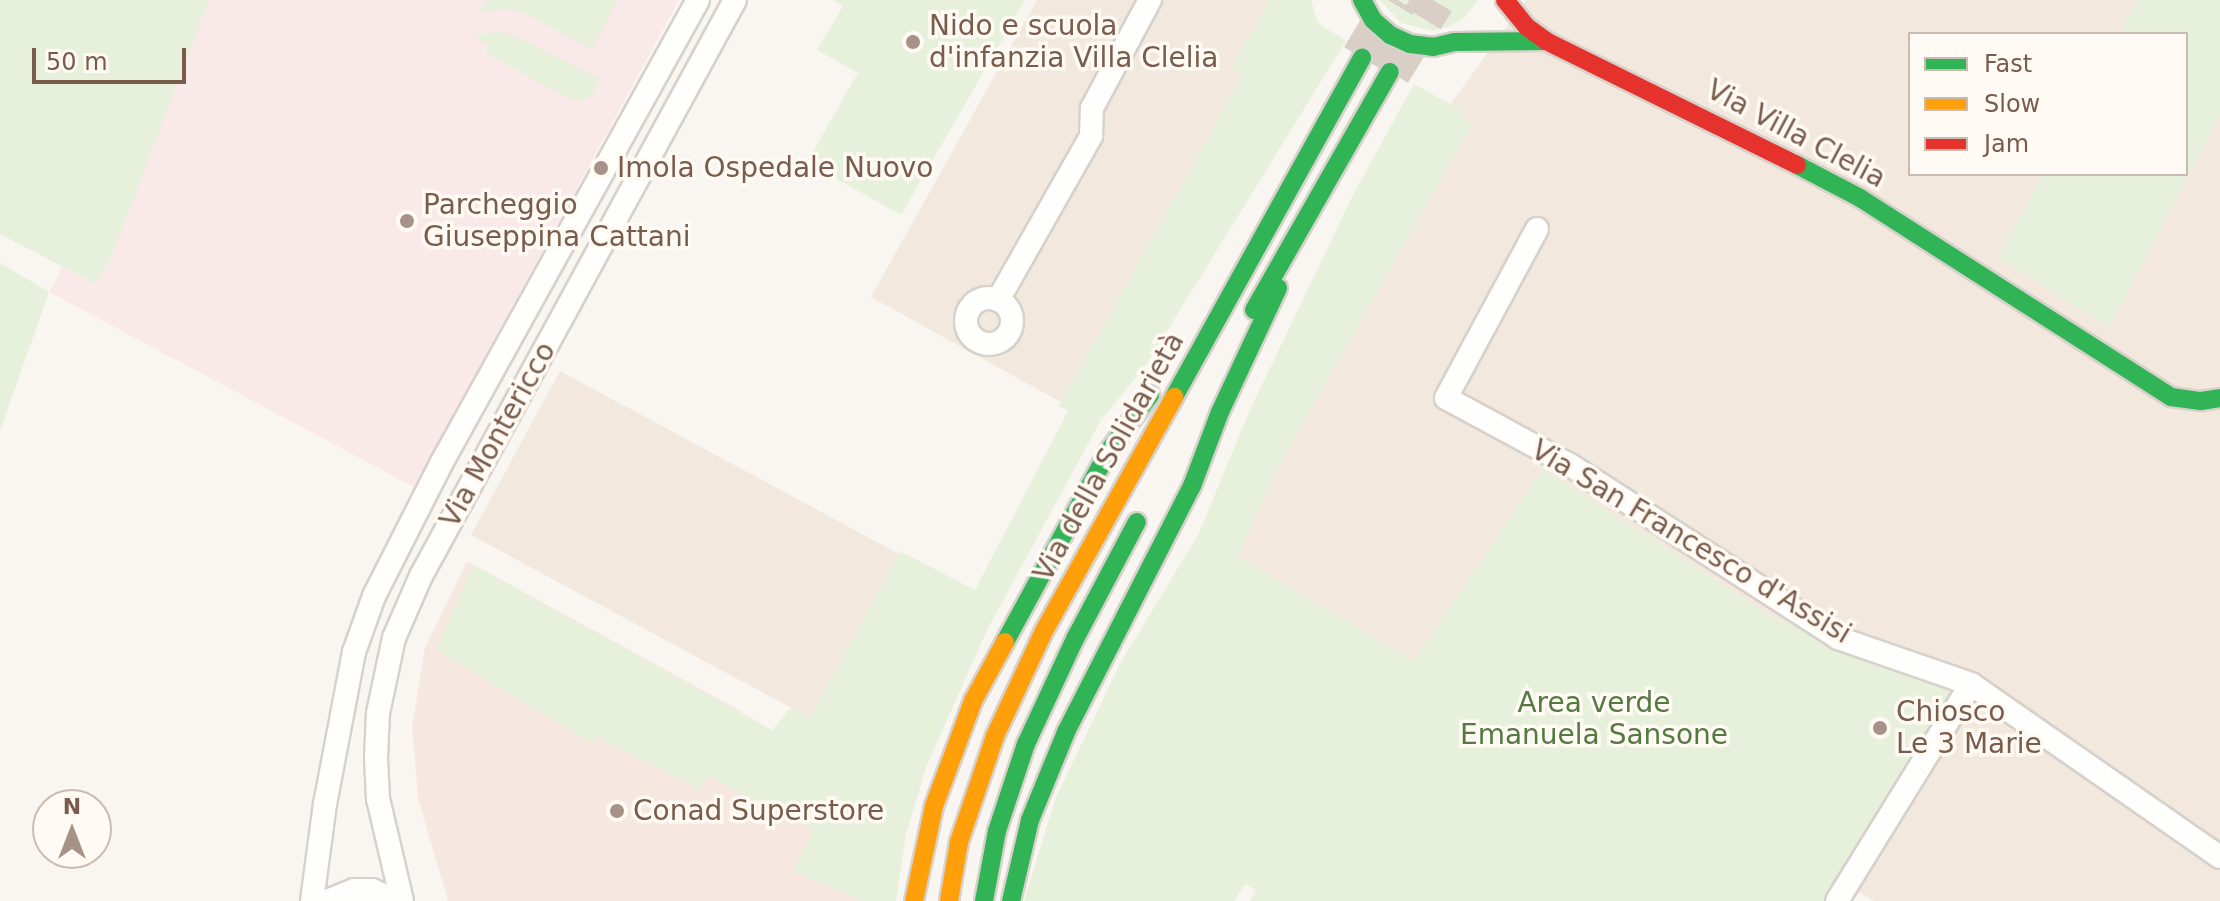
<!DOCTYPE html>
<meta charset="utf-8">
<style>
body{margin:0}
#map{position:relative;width:2220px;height:901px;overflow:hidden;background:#f9f5f0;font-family:"DejaVu Sans",sans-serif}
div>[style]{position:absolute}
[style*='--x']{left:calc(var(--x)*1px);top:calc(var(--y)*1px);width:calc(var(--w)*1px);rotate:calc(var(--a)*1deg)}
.residential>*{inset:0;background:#f2e8de}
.commercial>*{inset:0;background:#f6e8e1}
.medical>*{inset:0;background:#fae9e9}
.green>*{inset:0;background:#e7f0db}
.highway-tunnel>*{height:42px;margin-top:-21px;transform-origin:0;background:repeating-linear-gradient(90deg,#d9cfc7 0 42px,transparent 0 63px)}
.roads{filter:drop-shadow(2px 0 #d7d1cb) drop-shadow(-2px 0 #d7d1cb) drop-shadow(0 2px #d7d1cb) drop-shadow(0 -2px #d7d1cb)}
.street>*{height:22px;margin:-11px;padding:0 11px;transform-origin:11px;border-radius:11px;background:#fefefd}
.street>.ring{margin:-11px;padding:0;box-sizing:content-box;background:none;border:22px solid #fefefd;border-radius:50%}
.fast>*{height:18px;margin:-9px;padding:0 9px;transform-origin:9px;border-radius:9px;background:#30b455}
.slow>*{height:18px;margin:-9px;padding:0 9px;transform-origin:9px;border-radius:9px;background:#ff9f0a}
.jam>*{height:18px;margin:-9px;padding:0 9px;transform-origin:9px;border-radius:9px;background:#e5322d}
.dots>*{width:22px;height:22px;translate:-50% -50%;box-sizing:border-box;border:4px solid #fffaf3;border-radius:50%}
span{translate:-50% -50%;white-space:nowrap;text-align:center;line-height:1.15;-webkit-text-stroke:7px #fffaf3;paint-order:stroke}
.poi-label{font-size:28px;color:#7a5c4d}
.left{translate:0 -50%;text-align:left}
.street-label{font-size:28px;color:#7a5c4d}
.park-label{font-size:28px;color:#537a41}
.legend{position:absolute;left:1908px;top:32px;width:280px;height:144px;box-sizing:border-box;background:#fffaf3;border:2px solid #cabbb1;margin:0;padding:10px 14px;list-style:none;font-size:24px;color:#7a5c4d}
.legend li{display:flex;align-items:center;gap:16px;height:40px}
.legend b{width:40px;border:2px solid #cabbb1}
.north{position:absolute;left:32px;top:789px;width:80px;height:80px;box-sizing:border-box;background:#fffaf3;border:2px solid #cabbb1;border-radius:50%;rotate:0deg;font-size:22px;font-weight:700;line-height:32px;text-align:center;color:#7a5c4d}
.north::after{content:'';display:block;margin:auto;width:28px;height:36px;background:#a69286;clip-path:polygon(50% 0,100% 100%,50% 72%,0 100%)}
.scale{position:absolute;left:32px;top:48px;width:154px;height:36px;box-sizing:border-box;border:4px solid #7a5c4d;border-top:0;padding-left:10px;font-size:24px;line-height:28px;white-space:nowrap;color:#7a5c4d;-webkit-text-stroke:6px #fffaf3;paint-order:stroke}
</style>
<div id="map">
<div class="residential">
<div style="clip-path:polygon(1037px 0,1285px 0,1061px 402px,871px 297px)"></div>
<div style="clip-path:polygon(evenodd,1526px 0,2220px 0,2220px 901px,1874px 901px,1850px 886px,1930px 671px,1777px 620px,1543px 469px,1413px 662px,1199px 533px,1439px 120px,1526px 0,1910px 34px,2186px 34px,2186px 174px,1910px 174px,1910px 34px)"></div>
<div style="clip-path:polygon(560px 371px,899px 554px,810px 718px,471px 535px)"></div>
</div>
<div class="commercial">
<div style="clip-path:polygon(467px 561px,741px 711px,865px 901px,448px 901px,418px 798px,412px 727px,425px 648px)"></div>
</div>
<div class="medical">
<div style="clip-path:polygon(205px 0,679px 0,414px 487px,49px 292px)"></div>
</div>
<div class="green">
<div style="clip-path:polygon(0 0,209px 0,111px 258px,96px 284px,0 234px)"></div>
<div style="clip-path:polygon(487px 0,617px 0,592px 49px,523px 13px,505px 9px,481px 12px)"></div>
<div style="clip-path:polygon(834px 0,1025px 0,901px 215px,807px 162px,858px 73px,817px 50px,843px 6px)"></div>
<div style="clip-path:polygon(1270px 0,1311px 0,1318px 23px,1346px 41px,1146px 365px,1101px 420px,987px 630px,927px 765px,906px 834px,896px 901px,862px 901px,793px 871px,813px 831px,708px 776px,700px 789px,596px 737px,595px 745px,436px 650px,473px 565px,772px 730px,791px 708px,810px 718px,900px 551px,975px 590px,1068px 411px,1059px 406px,1061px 402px,1242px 76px,1232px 66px)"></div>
<div style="clip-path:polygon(1380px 0,1478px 0,1465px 17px,1450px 26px,1433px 31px,1401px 23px)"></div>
<div style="clip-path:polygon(2138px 0,2220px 0,2220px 115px,2109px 328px,1998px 258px,2043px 174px,2186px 174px,2186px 34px,2119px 34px)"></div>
<div style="clip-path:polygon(499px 32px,512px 34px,600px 79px,594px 93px,584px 101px,568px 98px,485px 53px,489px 46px,473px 35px)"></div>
<div style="clip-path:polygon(1414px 84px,1457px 108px,1471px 126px,1275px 473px,1238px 556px,1413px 661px,1543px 469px,1777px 620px,1930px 671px,1958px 699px,1839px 901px,1250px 901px,1256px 890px,1245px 884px,1234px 901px,1024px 901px,1056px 797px,1120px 664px,1199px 533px,1249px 412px,1353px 195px)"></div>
<div style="clip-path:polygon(0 263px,49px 292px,0 431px)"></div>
</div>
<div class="highway-tunnel">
<div style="--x:1362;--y:58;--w:68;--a:-58.9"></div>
<div style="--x:1390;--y:72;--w:84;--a:-58.6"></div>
</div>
<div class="roads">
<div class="street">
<div style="--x:1537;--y:229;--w:192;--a:118.3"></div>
<div style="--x:1446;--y:398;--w:141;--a:28.4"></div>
<div style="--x:1570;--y:465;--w:319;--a:32.8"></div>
<div style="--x:1838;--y:638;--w:141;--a:19.1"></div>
<div style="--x:1971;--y:684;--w:303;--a:34.8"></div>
<div class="ring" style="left:966px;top:298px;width:24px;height:24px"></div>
<div style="--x:998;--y:300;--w:189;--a:-60.4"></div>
<div style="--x:1091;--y:136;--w:28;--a:-88"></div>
<div style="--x:1092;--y:108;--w:123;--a:-61.8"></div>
<div style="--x:312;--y:901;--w:98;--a:-82.4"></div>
<div style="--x:325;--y:804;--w:155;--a:-79.2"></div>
<div style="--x:354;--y:652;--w:59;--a:-70.3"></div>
<div style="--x:374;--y:596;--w:150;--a:-63.1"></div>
<div style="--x:442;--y:462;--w:528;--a:-61.01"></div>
<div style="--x:327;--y:901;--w:29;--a:-22"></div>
<div style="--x:354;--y:890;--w:18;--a:0"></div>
<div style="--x:372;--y:890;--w:26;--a:25"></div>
<div style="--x:402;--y:901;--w:105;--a:-103.2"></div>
<div style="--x:378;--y:799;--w:41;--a:-92.8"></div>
<div style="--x:376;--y:758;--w:45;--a:-87.5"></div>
<div style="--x:378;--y:713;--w:77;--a:-78"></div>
<div style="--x:394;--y:638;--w:68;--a:-66.5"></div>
<div style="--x:421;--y:576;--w:656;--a:-61.4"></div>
<div style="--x:1837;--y:901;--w:255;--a:-58.3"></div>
</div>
<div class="fast">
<div style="--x:1362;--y:0;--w:23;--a:61"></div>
<div style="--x:1373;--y:20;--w:23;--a:41"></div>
<div style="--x:1390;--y:35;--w:22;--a:24"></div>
<div style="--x:1410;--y:44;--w:23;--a:7"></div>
<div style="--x:1433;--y:47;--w:22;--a:-13"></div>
<div style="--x:1454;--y:42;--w:92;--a:-0.6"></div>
<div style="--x:1797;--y:165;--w:71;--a:27.6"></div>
<div style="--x:1860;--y:198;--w:369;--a:32.6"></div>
<div style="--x:2171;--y:397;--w:30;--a:8"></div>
<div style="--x:2201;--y:401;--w:19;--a:-9"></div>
<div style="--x:1254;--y:310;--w:274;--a:-60.3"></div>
<div style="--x:1174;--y:397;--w:388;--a:-61"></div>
<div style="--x:1005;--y:642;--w:216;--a:-61.5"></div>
<div style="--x:1108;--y:452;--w:71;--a:-53.6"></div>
<div style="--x:984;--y:901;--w:71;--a:-79.5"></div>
<div style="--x:997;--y:831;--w:92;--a:-71.6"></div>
<div style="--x:1026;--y:744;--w:118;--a:-65"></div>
<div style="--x:1076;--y:637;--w:130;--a:-62.1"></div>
<div style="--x:1011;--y:901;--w:83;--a:-76.8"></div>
<div style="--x:1030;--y:820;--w:97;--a:-67.7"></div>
<div style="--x:1067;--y:730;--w:274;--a:-62.9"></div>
<div style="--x:1192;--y:486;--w:79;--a:-69.3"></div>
<div style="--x:1220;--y:412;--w:137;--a:-64.9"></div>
</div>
<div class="slow">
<div style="--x:914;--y:901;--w:97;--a:-78.1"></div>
<div style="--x:934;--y:806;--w:112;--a:-69.6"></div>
<div style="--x:973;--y:701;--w:67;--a:-61.5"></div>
<div style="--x:949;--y:901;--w:60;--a:-80.4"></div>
<div style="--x:959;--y:842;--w:112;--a:-71.2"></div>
<div style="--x:995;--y:736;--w:116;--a:-65"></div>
<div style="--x:1044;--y:631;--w:268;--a:-60.9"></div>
</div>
<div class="jam">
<div style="--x:1505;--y:0;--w:35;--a:51"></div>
<div style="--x:1527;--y:27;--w:24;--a:36"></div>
<div style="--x:1546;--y:41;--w:280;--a:26.3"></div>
</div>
</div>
<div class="dots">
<div style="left:913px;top:42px;background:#a69286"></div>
<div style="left:601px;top:168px;background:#a69286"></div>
<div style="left:407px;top:221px;background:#a69286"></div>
<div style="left:1880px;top:728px;background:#a69286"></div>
<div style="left:617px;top:811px;background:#a69286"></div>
</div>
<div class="poi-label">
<span class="left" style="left:929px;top:42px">Nido e scuola<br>d'infanzia Villa Clelia</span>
<span class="left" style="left:617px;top:168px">Imola Ospedale Nuovo</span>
<span class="left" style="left:423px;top:221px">Parcheggio<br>Giuseppina Cattani</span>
<span class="left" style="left:1896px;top:728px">Chiosco<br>Le 3 Marie</span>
<span class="left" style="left:633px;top:811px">Conad Superstore</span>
</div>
<div class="street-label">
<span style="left:1796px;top:134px;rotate:28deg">Via Villa Clelia</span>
<span style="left:498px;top:435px;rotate:-61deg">Via Montericco</span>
<span style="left:1109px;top:457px;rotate:-61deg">Via della Solidarietà</span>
<span style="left:1691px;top:542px;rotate:31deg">Via San Francesco d'Assisi</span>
</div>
<div class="park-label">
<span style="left:1594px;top:719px">Area verde<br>Emanuela Sansone</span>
</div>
<ul class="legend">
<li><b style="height:10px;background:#30b455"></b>Fast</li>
<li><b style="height:10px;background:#ff9f0a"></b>Slow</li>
<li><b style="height:10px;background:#e5322d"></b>Jam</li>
</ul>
<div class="north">N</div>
<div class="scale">50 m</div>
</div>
